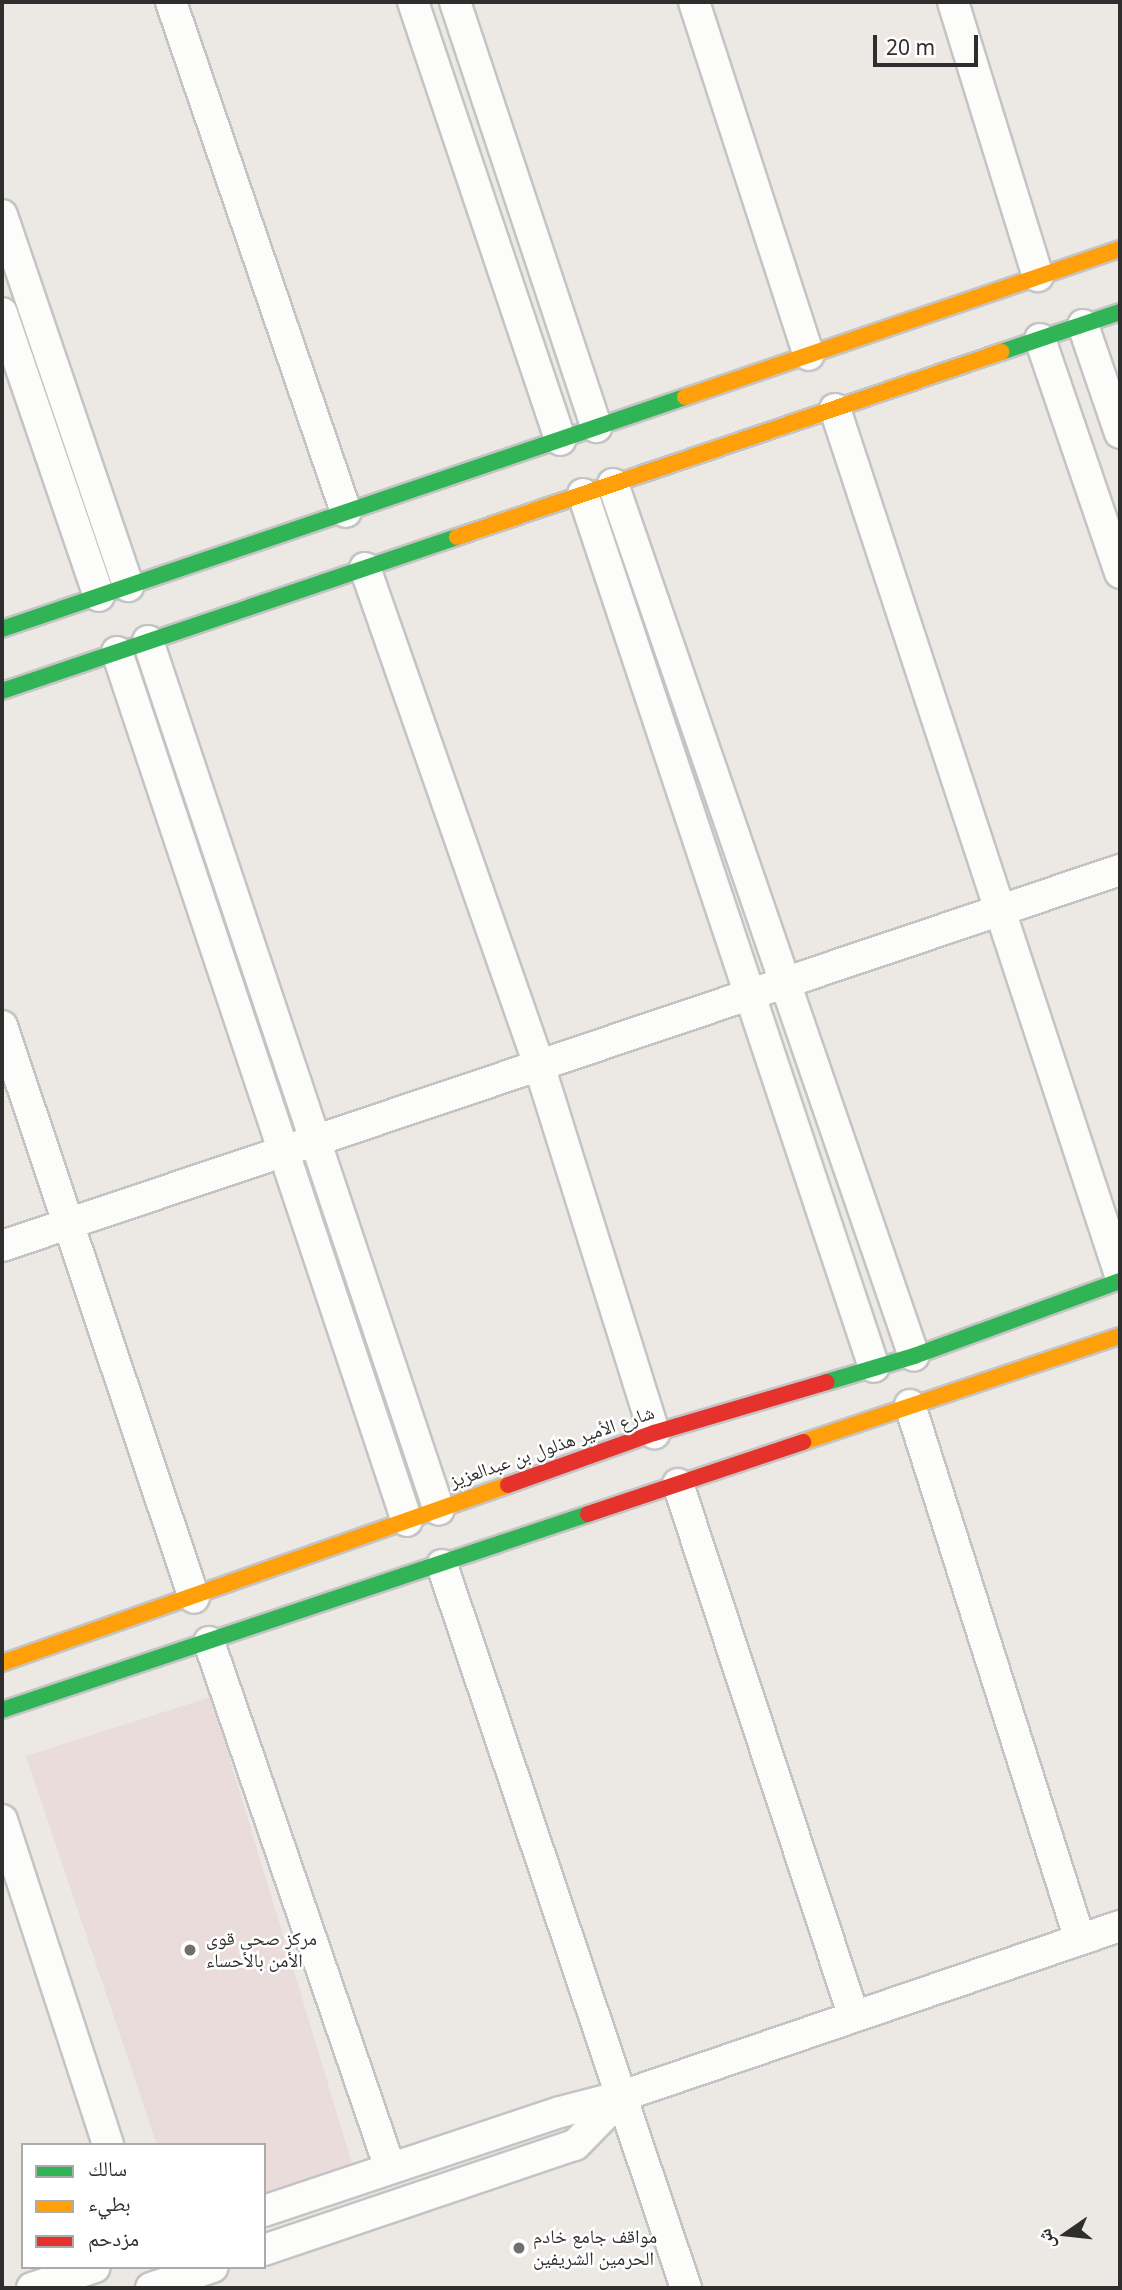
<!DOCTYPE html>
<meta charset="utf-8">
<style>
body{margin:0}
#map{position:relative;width:1122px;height:2290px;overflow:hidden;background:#ece8e4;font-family:"Noto Sans","Noto Naskh Arabic",sans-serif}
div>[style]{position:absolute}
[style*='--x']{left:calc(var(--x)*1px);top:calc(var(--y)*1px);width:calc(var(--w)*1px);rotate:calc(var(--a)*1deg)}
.medical>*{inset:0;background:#e9dcdb}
.roads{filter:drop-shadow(2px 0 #c5c4c5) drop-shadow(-2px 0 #c5c4c5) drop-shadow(0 2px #c5c4c5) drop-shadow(0 -2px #c5c4c5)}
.street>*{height:30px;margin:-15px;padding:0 15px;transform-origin:15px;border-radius:15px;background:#fcfcfb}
.fast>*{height:16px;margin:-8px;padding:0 8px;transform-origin:8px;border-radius:8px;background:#30b455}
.slow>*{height:16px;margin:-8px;padding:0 8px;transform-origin:8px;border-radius:8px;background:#ff9f0a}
.jam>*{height:16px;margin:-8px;padding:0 8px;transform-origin:8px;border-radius:8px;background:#e5322d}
.dots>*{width:19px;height:19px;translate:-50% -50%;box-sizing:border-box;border:4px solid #fff;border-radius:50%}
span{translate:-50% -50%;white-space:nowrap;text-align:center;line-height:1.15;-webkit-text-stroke:5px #fff;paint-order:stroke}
.street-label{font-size:19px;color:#2e2e2e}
.poi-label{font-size:19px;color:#2e2e2e}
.left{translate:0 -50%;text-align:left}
.frame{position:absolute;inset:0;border:4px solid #2e2e2e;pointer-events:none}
.legend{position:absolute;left:21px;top:2143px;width:245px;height:126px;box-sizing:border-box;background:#fff;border:2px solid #ababab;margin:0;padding:9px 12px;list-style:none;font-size:21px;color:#2e2e2e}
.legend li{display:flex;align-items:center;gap:14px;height:35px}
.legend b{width:35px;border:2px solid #ababab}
.north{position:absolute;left:1031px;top:2199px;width:70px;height:70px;-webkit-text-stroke:5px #fff;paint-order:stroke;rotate:256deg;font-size:19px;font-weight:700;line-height:28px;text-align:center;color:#2e2e2e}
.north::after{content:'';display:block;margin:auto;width:24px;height:32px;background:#2e2e2e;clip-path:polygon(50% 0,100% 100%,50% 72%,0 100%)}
.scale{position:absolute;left:873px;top:35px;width:105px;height:32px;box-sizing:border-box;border:4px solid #2e2e2e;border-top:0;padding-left:9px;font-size:21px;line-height:24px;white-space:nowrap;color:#2e2e2e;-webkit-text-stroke:5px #fff;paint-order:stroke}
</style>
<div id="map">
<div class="medical">
<div style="clip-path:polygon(211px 1697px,357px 2180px,264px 2205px,264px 2145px,157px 2145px,26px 1756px)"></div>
</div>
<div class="roads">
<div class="street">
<div style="--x:171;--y:2;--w:539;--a:71.06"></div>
<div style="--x:413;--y:2;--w:462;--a:71.4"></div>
<div style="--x:455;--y:2;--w:448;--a:71.6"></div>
<div style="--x:694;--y:2;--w:371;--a:72"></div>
<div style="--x:953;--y:2;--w:287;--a:72.8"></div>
<div style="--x:2;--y:215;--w:392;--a:71.2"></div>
<div style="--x:2;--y:313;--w:299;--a:71.1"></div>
<div style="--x:1083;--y:325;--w:114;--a:71.1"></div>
<div style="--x:1040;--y:339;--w:247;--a:71.1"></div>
<div style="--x:835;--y:409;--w:912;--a:71.78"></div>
<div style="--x:613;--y:484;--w:922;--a:70.96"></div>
<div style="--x:583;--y:494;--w:920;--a:71.57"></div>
<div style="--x:365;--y:568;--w:527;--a:70.7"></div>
<div style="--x:539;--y:1065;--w:386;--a:72.6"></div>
<div style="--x:148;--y:641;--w:916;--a:71.49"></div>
<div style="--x:117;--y:652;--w:916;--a:71.55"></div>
<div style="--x:2;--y:1026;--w:603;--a:71.44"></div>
<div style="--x:2;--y:1246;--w:1180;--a:-18.59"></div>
<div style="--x:910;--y:1405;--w:561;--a:72.37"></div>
<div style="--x:678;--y:1484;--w:561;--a:71.73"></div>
<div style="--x:442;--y:1565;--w:763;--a:71.35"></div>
<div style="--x:209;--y:1642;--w:556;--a:71.01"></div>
<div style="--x:2;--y:1820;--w:342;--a:71.9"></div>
<div style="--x:264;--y:2211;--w:312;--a:-18.5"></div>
<div style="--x:560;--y:2112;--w:64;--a:-14.5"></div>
<div style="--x:622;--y:2096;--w:526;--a:-18.85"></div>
<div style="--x:264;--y:2250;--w:328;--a:-18.7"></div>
<div style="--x:575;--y:2145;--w:67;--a:-45.6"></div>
<div style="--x:32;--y:2288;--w:66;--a:-18.4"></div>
<div style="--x:151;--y:2288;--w:65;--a:-18.7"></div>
</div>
<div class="fast">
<div style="--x:1001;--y:352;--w:126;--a:-18.6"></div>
<div style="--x:2;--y:629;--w:721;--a:-18.76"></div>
<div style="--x:2;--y:691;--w:480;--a:-18.7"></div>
<div style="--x:827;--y:1382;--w:91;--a:-16.6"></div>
<div style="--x:914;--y:1356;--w:219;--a:-20"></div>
<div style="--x:2;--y:1710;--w:618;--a:-18.49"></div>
</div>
<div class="slow">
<div style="--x:685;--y:397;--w:459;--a:-18.8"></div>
<div style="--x:457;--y:537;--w:575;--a:-18.78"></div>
<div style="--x:803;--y:1442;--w:334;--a:-18.5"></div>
<div style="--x:2;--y:1663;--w:536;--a:-19.38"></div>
</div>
<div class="jam">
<div style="--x:508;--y:1485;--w:155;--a:-19.6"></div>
<div style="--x:654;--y:1433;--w:180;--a:-16.4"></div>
<div style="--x:588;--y:1514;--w:227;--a:-18.5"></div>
</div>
</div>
<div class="dots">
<div style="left:190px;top:1950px;background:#706f6e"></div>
<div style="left:519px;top:2248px;background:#706f6e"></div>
</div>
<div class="street-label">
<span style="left:552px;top:1447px;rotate:-19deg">شارع الأمير هذلول بن عبدالعزيز</span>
</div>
<div class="poi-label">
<span class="left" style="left:206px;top:1950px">مركز صحي قوى<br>الأمن بالأحساء</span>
<span class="left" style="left:533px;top:2248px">مواقف جامع خادم<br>الحرمين الشريفين</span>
</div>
<div class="frame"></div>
<ul class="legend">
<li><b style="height:9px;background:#30b455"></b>سالك</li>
<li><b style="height:9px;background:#ff9f0a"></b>بطيء</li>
<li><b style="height:9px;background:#e5322d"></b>مزدحم</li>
</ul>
<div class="north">ش</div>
<div class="scale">20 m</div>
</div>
